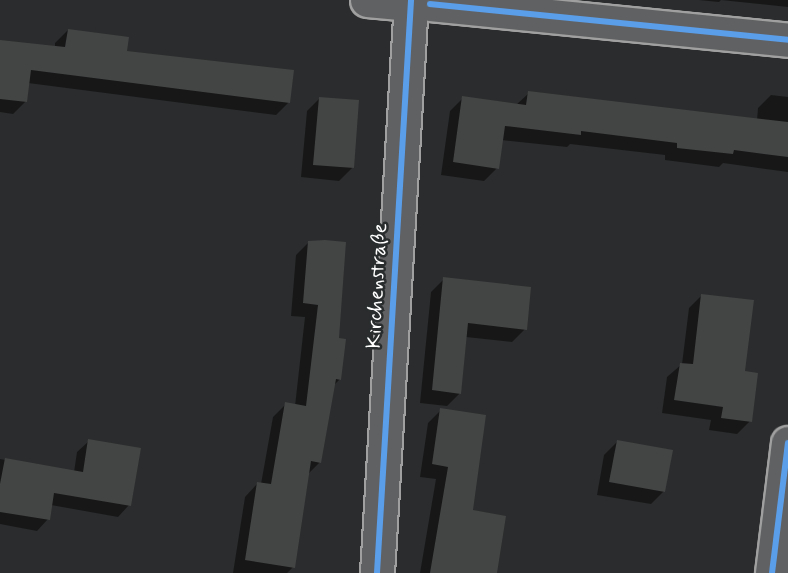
<!DOCTYPE html>
<meta charset="utf-8">
<style>
body{margin:0}
#map{position:relative;width:788px;height:573px;overflow:hidden;background:#2b2c2d;font-family:Mynerve,sans-serif}
div>[style]{position:absolute}
[style*='--x']{left:calc(var(--x)*1px);top:calc(var(--y)*1px);width:calc(var(--w)*1px);rotate:calc(var(--a)*1deg)}
.shadow>*{inset:0;background:#0007}
.building>*{inset:0;background:#434444}
.roads{filter:drop-shadow(2px 0 #a0a0a0) drop-shadow(-2px 0 #a0a0a0) drop-shadow(0 2px #a0a0a0) drop-shadow(0 -2px #a0a0a0)}
.minor>*{height:33px;margin:-16.5px;padding:0 16.5px;transform-origin:16.5px;border-radius:16.5px;background:#606162}
.cycleway>*{height:6px;margin:-3px;padding:0 3px;transform-origin:3px;border-radius:3px;background:#5a9eea}
span{translate:-50% -50%;white-space:nowrap;text-align:center;line-height:1.15;-webkit-text-stroke:5px #2a2d2e;paint-order:stroke}
.street-label{font-size:21px;color:#fff}
</style>
<div id="map">
<div class="shadow">
<div style="clip-path:polygon(699px 0,721px 0,719px 2px)"></div>
<div style="clip-path:polygon(721px 0,788px 0,788px 7px)"></div>
<div style="clip-path:polygon(68px 30px,126px 52px,289px 102px,276px 115px,28px 83px,26px 101px,13px 114px,0 112px,0 42px,55px 48px,55px 43px)"></div>
<div style="clip-path:polygon(529px 93px,757px 120px,758px 108px,771px 95px,788px 97px,788px 172px,723px 163px,719px 167px,665px 160px,665px 155px,570px 144px,567px 147px,501px 140px,497px 168px,484px 181px,441px 175px,450px 111px,463px 98px,516px 105px)"></div>
<div style="clip-path:polygon(320px 98px,352px 168px,339px 181px,301px 177px,307px 111px)"></div>
<div style="clip-path:polygon(309px 242px,337px 339px,340px 379px,333px 386px,320px 462px,307px 475px,293px 567px,287px 573px,233px 573px,245px 497px,257px 484px,261px 484px,273px 417px,286px 404px,295px 406px,305px 317px,291px 316px,296px 255px)"></div>
<div style="clip-path:polygon(444px 279px,525px 329px,512px 342px,466px 337px,460px 393px,447px 406px,420px 403px,431px 292px)"></div>
<div style="clip-path:polygon(702px 295px,744px 373px,750px 421px,737px 434px,709px 430px,711px 420px,662px 413px,667px 377px,682px 364px,689px 308px)"></div>
<div style="clip-path:polygon(441px 410px,472px 512px,495px 573px,420px 573px,436px 479px,420px 477px,428px 423px)"></div>
<div style="clip-path:polygon(89px 441px,129px 505px,118px 517px,51px 505px,48px 519px,37px 531px,0 524px,0 459px,74px 472px,77px 452px)"></div>
<div style="clip-path:polygon(617px 442px,664px 491px,651px 504px,597px 495px,604px 455px)"></div>
</div>
<div class="building">
<div style="clip-path:polygon(68px 29px,129px 37px,127px 51px,294px 70px,290px 103px,31px 70px,27px 102px,0 99px,0 40px,65px 47px)"></div>
<div style="clip-path:polygon(528px 91px,788px 122px,788px 157px,734px 150px,733px 154px,677px 148px,677px 143px,581px 131px,581px 135px,505px 126px,499px 169px,453px 162px,462px 96px,526px 105px)"></div>
<div style="clip-path:polygon(319px 97px,359px 100px,354px 168px,313px 165px)"></div>
<div style="clip-path:polygon(325px 240px,346px 242px,339px 338px,346px 339px,341px 380px,336px 379px,321px 463px,311px 461px,295px 568px,245px 560px,257px 482px,271px 484px,285px 402px,306px 406px,318px 305px,303px 303px,308px 241px)"></div>
<div style="clip-path:polygon(443px 277px,531px 287px,527px 330px,468px 323px,461px 394px,432px 390px)"></div>
<div style="clip-path:polygon(701px 294px,754px 300px,745px 371px,758px 373px,752px 422px,721px 418px,723px 407px,674px 400px,680px 363px,693px 364px)"></div>
<div style="clip-path:polygon(440px 408px,486px 415px,473px 510px,506px 516px,497px 573px,430px 573px,448px 467px,432px 464px)"></div>
<div style="clip-path:polygon(88px 439px,141px 448px,131px 506px,54px 493px,50px 520px,0 512px,0 484px,5px 458px,83px 472px)"></div>
<div style="clip-path:polygon(617px 440px,673px 450px,665px 492px,609px 482px)"></div>
</div>
<div class="roads">
<div class="minor">
<div style="--x:367;--y:0;--w:44;--a:5.2"></div>
<div style="--x:430;--y:4;--w:360;--a:5.7"></div>
<div style="--x:377;--y:573;--w:574;--a:-86.6"></div>
<div style="--x:772;--y:573;--w:131;--a:-83"></div>
</div>
</div>
<div class="cycleway">
<div style="--x:430;--y:4;--w:360;--a:5.7"></div>
<div style="--x:377;--y:573;--w:574;--a:-86.6"></div>
<div style="--x:772;--y:573;--w:131;--a:-83"></div>
</div>
<div class="street-label">
<span style="left:377px;top:286px;rotate:-87deg">Kirchenstraße</span>
</div>
</div>
